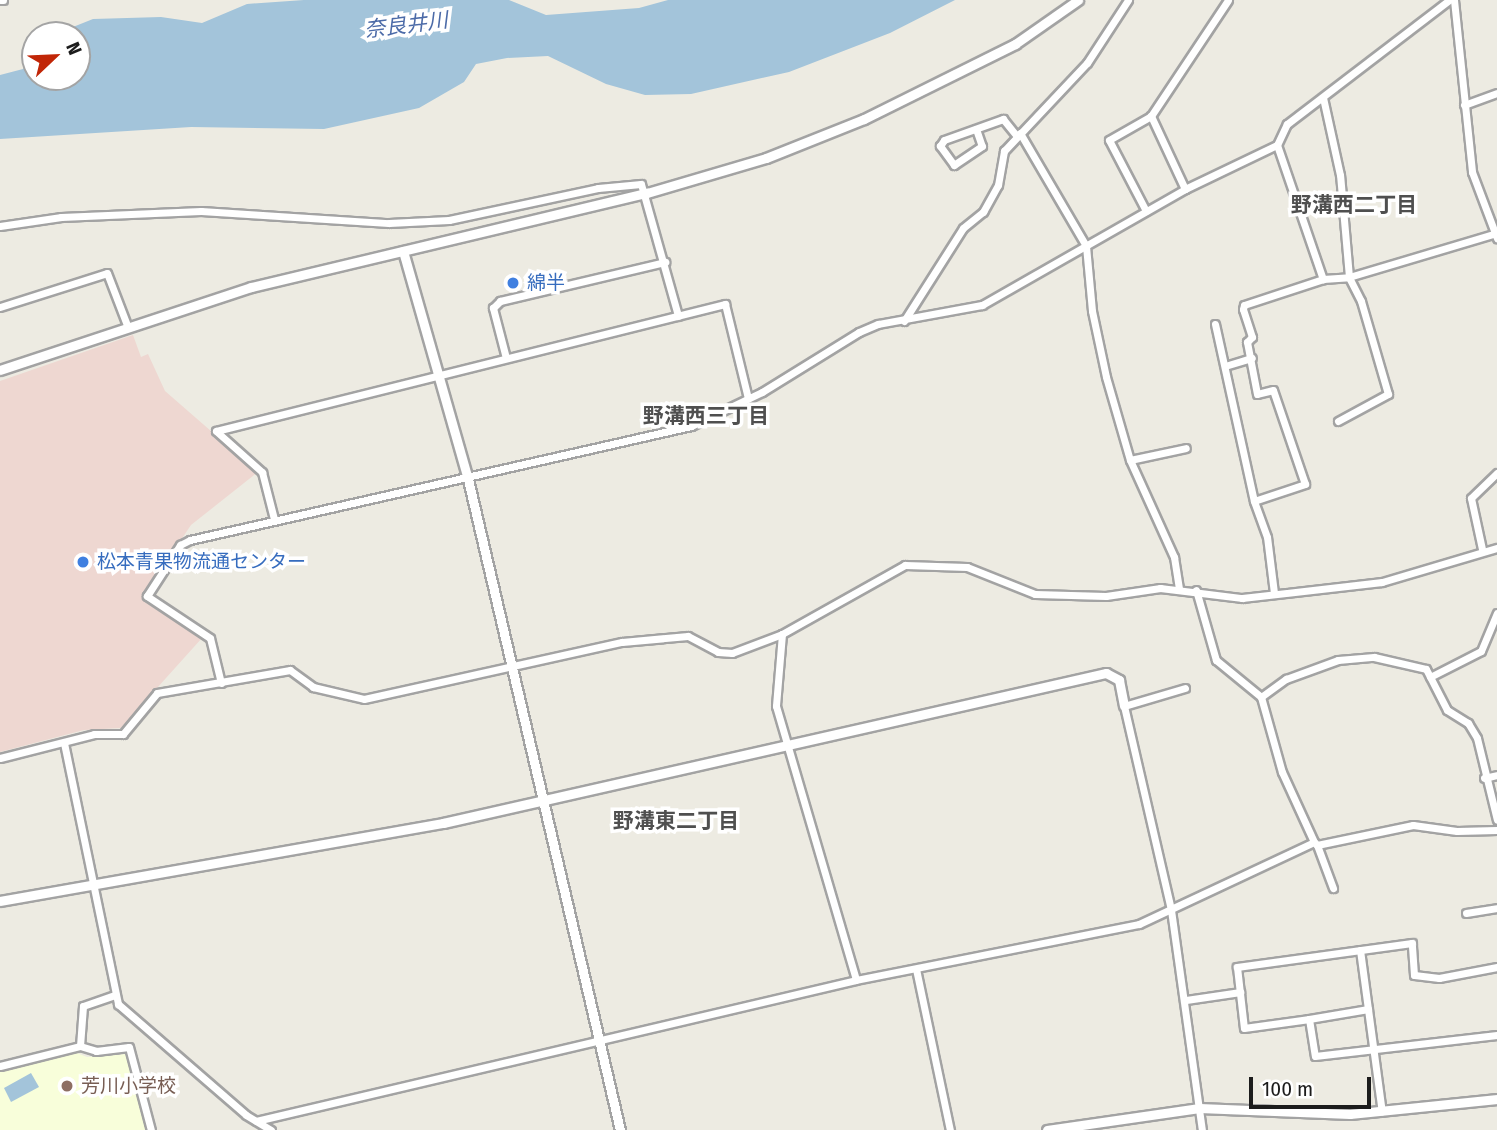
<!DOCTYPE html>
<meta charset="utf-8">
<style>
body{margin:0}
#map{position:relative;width:1497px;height:1130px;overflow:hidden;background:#edebe2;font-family:"Fira Sans Condensed","Noto Sans JP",sans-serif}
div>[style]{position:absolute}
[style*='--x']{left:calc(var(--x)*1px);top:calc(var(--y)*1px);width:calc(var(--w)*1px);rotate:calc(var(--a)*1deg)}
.commercial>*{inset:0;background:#eed7d1}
.education>*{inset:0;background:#f8feda}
.water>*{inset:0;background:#a3c4da}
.roads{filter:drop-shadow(2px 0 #a3a3a3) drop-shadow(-2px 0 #a3a3a3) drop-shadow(0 2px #a3a3a3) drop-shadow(0 -2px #a3a3a3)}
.minor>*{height:7px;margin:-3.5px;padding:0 3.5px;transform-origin:3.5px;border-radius:3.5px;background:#fff}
.tertiary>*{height:9px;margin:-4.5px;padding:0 4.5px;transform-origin:4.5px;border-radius:4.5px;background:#fff}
.dots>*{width:19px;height:19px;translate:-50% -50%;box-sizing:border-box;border:4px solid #fff;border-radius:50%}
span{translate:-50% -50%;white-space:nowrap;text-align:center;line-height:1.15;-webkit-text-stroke:7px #fff;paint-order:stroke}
.shop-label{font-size:19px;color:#366cbe}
.left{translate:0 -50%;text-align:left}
.education-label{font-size:19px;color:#785e54}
.water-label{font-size:21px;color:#4c6ba8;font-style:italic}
.neighbourhood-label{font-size:21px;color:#4f4f4f;font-weight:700}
.north{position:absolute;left:21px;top:21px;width:70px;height:70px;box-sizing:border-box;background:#fff;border:2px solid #a4a4a4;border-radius:50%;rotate:67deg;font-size:19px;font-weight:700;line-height:28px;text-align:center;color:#1c1c1c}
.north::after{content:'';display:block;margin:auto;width:24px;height:32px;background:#c12607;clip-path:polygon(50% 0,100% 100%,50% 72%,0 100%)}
.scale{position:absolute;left:1249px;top:1077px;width:122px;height:32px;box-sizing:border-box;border:4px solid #1c1c1c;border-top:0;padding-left:9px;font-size:21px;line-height:24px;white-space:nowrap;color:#1c1c1c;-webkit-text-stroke:5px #fff;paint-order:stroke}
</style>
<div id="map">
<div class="commercial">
<div style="clip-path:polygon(133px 335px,141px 357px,148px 354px,165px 391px,258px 472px,191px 525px,142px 598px,202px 638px,121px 728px,84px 730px,0 752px,0 381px)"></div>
</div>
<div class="education">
<div style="clip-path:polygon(72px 1051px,87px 1057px,127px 1054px,148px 1130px,0 1130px,0 1069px)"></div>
</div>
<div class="water">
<div style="clip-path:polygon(304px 0,509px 0,546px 15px,639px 8px,668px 0,955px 0,890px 33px,789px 72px,691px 94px,645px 95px,606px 84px,548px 56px,507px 58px,476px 64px,464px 82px,419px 108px,324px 129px,191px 127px,0 139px,0 75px,23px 69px,35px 53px,35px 77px,77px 77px,77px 35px,53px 35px,93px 19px,161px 17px,202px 23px,247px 4px)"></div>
<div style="clip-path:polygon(31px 1073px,39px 1087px,11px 1102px,4px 1088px)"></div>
</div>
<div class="roads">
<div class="minor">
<div style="--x:0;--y:0;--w:3;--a:0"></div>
<div style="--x:1454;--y:0;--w:173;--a:84"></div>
<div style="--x:1472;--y:172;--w:71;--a:69.3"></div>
<div style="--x:1464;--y:105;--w:35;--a:-20"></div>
<div style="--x:976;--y:129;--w:18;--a:71"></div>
<div style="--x:982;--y:146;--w:34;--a:146"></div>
<div style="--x:954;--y:165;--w:24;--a:-126"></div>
<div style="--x:940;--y:146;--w:7;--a:-56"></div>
<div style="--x:944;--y:140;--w:63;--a:-19.6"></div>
<div style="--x:1003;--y:119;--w:22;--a:51"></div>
<div style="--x:1020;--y:133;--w:131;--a:59.7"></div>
<div style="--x:1086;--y:246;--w:65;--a:84.7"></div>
<div style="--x:1092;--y:311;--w:67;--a:78"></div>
<div style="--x:1106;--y:377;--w:86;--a:73.9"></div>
<div style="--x:1130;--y:460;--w:107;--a:65.6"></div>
<div style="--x:1174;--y:557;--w:32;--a:81"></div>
<div style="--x:1277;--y:145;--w:142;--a:71.1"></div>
<div style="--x:1323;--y:279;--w:26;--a:-4"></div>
<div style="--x:1349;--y:277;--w:102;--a:-95"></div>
<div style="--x:1340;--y:175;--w:79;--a:-102.4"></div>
<div style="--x:1185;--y:189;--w:81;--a:-115"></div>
<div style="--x:1151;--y:116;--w:139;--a:-56.4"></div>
<div style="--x:1146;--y:211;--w:80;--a:-117.5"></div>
<div style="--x:1109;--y:140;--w:48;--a:-29.7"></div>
<div style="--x:0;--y:226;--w:62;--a:-8.4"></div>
<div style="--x:61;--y:217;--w:140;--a:-2.5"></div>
<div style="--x:201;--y:211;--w:188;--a:3.7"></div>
<div style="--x:389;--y:223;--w:60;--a:-2.9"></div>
<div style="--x:449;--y:220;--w:152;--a:-12.1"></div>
<div style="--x:598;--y:188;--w:43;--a:-5.3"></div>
<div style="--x:641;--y:184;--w:137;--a:74.3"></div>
<div style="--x:0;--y:307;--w:112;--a:-17.6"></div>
<div style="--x:107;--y:273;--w:56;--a:69"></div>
<div style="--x:904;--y:321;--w:110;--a:-57.6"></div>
<div style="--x:963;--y:228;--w:26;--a:-39"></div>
<div style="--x:983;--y:212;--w:31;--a:-61"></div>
<div style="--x:998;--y:185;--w:35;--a:-80"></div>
<div style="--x:1004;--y:151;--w:121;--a:-46.7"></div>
<div style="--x:1087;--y:63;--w:75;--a:-56.9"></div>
<div style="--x:1215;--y:324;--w:181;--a:77.6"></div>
<div style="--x:506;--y:358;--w:52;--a:-104.6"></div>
<div style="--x:493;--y:308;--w:10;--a:-45"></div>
<div style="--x:500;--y:301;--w:170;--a:-13.3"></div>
<div style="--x:1225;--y:366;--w:28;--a:-17"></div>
<div style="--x:1338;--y:421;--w:57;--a:-28.4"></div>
<div style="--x:1388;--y:394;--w:97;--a:-106.2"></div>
<div style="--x:1361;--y:301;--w:27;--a:-117"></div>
<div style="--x:1349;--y:277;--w:154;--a:-16.6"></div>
<div style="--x:216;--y:431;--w:525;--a:-14.01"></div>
<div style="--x:725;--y:304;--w:97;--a:76.3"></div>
<div style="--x:216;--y:431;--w:62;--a:41.7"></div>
<div style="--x:262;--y:472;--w:49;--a:75.7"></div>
<div style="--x:1130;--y:460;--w:57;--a:-12.1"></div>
<div style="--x:1482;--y:549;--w:52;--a:-102.2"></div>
<div style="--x:1471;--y:498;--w:36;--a:-44"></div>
<div style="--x:1196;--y:590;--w:73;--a:74.1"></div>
<div style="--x:1216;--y:660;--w:58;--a:39.4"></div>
<div style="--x:1261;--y:697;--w:78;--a:74.4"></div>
<div style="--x:1282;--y:772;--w:77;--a:65.4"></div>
<div style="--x:1274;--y:593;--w:56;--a:-97.1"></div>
<div style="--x:1267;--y:537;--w:38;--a:-110"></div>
<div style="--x:1254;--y:501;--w:54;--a:-18.4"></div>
<div style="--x:1305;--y:484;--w:99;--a:-108.8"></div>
<div style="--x:1273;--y:390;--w:16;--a:166"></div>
<div style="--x:1257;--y:394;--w:53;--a:-100.9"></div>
<div style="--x:1247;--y:342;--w:7;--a:-45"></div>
<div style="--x:1252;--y:337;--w:29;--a:-108"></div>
<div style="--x:1243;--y:309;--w:4;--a:-76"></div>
<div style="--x:1244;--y:305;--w:83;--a:-18.2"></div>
<div style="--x:782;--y:634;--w:72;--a:94.8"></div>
<div style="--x:776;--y:706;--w:285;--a:73.7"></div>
<div style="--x:1430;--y:677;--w:57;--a:-27"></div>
<div style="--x:1481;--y:651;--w:41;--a:-67.2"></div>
<div style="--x:221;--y:683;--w:46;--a:-103.7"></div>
<div style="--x:210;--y:638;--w:76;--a:-146.3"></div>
<div style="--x:147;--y:596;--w:61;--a:-57.1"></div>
<div style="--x:180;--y:545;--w:11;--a:-27"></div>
<div style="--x:190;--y:540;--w:514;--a:-12.82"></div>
<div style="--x:691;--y:426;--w:79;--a:-25.6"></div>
<div style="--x:762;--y:392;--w:114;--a:-31.7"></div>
<div style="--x:859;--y:332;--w:21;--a:-23"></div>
<div style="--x:878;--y:324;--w:106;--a:-10.4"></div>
<div style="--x:982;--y:305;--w:234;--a:-29.7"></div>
<div style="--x:1185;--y:189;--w:102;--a:-25.6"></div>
<div style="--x:1277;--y:145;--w:23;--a:-65"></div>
<div style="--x:1287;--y:124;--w:204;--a:-37.4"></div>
<div style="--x:1185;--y:688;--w:64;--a:163.6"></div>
<div style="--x:1124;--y:706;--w:209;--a:77"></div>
<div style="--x:1171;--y:910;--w:222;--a:82"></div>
<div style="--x:1261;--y:697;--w:31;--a:-36"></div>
<div style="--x:1286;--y:679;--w:55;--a:-20.1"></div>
<div style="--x:1338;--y:660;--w:36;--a:-5"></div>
<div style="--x:1374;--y:657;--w:53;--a:13"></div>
<div style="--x:1426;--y:669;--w:46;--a:62.9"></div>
<div style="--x:1447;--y:710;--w:25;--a:32"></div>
<div style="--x:1468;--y:723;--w:17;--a:59"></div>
<div style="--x:1477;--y:738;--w:84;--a:76.3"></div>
<div style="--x:64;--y:743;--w:267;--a:78.3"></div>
<div style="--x:118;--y:1004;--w:169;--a:40.9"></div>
<div style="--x:246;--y:1115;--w:29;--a:31"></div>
<div style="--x:0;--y:758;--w:97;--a:-14.3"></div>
<div style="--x:94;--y:734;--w:29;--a:0"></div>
<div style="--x:123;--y:734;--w:53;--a:-50.3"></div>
<div style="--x:157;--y:693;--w:135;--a:-9.8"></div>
<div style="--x:290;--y:670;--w:29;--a:36"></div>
<div style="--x:313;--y:687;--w:52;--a:13.2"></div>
<div style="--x:364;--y:699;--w:264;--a:-12.5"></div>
<div style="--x:622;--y:642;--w:66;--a:-5.2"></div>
<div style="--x:688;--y:636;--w:34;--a:28"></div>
<div style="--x:718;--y:652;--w:14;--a:4"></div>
<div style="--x:732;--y:653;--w:53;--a:-20.8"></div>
<div style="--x:782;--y:634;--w:141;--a:-29.3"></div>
<div style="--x:905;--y:565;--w:62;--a:1.8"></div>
<div style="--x:967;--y:567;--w:73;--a:21.7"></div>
<div style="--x:1035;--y:594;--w:71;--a:1.6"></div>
<div style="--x:1106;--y:596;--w:55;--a:-8.4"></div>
<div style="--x:1160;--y:588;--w:83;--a:7"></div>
<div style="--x:1242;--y:598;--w:141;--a:-6.5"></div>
<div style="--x:1382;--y:582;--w:120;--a:-16.5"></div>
<div style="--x:1484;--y:778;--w:13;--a:-13"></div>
<div style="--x:1317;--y:845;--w:46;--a:69.6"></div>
<div style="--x:1466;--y:913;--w:31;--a:-9"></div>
<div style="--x:1360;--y:950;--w:163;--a:82.3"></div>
<div style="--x:1497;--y:967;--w:59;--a:169.3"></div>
<div style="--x:1439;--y:978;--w:25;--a:-173"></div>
<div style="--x:1414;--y:975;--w:32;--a:-94"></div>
<div style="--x:1412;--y:943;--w:177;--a:172.2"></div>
<div style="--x:1237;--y:967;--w:61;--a:83.5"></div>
<div style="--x:1244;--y:1028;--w:66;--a:-7.9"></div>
<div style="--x:1309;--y:1019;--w:37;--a:81"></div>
<div style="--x:1315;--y:1056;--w:183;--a:-6.6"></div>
<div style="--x:916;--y:969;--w:165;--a:78.1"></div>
<div style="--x:1186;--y:1000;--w:55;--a:-8.4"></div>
<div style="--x:1309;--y:1019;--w:60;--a:-9.6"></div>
<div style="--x:80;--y:1046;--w:40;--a:-85.7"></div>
<div style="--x:83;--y:1006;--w:34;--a:-19"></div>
<div style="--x:0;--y:1066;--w:82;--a:-14"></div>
<div style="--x:80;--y:1046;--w:17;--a:17"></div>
<div style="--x:96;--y:1051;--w:33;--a:-7"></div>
<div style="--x:129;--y:1047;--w:86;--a:75.2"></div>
<div style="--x:256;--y:1121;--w:616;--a:-13.22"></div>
<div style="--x:856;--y:980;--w:288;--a:-11.2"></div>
<div style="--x:1139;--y:924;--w:193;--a:-25.1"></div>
<div style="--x:1314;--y:842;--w:4;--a:45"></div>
<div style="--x:1317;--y:845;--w:98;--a:-11.8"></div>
<div style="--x:1413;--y:825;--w:44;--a:7.8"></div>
<div style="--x:1457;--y:831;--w:40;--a:-1.4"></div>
</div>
<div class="tertiary">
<div style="--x:403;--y:251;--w:233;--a:74.1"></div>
<div style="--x:467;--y:475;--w:673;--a:76.85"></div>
<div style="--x:0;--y:370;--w:264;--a:-18.3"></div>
<div style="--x:251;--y:287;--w:407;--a:-13.4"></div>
<div style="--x:647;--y:193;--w:124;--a:-16.4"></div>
<div style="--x:766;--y:158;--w:105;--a:-21.7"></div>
<div style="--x:864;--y:119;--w:169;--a:-26.4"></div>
<div style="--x:1015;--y:44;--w:77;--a:-34.9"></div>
<div style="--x:0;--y:901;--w:450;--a:-10"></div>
<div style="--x:443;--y:823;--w:680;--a:-12.75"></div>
<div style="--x:1106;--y:673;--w:15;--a:28"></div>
<div style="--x:1119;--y:680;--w:26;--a:79"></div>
<div style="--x:1047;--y:1130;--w:154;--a:-8.2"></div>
<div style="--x:1199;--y:1108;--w:151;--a:2.3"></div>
<div style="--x:1350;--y:1114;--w:148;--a:-5.8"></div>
</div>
</div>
<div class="dots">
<div style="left:513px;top:283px;background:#3f7fe0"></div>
<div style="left:83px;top:562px;background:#3f7fe0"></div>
<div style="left:67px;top:1086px;background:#8d6e63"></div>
</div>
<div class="shop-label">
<span class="left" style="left:527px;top:283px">綿半</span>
<span class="left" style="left:97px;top:562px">松本青果物流通センター</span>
</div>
<div class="education-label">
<span class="left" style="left:81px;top:1086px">芳川小学校</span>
</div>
<div class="water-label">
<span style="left:406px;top:25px;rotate:-7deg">奈良井川</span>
</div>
<div class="neighbourhood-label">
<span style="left:1354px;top:205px">野溝西二丁目</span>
<span style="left:706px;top:416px">野溝西三丁目</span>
<span style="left:676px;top:821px">野溝東二丁目</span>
</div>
<div class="north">N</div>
<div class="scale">100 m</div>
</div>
